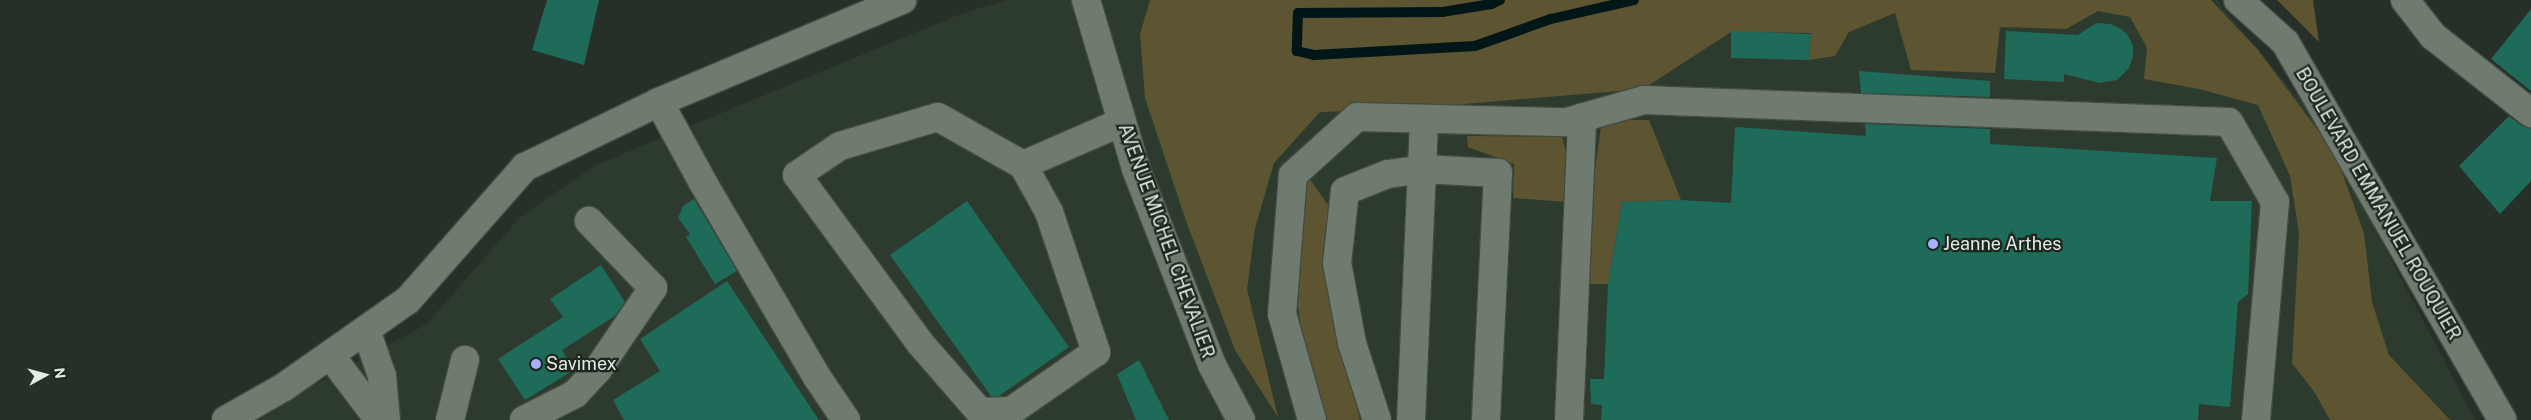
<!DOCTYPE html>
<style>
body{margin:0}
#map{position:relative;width:2531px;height:420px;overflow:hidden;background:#273028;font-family:"Public Sans",sans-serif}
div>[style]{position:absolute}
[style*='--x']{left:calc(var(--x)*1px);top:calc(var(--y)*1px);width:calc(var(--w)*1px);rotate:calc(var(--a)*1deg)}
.built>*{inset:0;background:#2d3b2e}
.green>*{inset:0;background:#5d5431}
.stream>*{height:10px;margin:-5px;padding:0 5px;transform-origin:5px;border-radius:5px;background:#001617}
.building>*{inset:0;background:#1d6b58}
.roads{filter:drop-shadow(1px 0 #434b43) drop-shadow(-1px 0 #434b43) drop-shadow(0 1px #434b43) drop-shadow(0 -1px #434b43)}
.minor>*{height:28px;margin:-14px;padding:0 14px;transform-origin:14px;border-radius:14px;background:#707b70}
.dots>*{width:14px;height:14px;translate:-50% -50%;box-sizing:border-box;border:2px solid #1d271e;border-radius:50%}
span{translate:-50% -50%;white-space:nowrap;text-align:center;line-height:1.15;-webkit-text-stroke:4.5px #1d271e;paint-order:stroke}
.street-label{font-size:18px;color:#e4ebe5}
.poi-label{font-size:18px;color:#e4ebe5}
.left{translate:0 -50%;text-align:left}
.north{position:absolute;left:20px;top:350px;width:50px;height:50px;-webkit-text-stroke:4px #1d271e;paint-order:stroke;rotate:83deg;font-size:14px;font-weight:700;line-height:20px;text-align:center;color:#e4ebe5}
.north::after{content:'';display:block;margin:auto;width:18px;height:22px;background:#e4ebe5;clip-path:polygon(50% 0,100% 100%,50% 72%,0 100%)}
</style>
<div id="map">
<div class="built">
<div style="clip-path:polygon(1008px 0,2217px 0,2321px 126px,2475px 420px,258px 420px,292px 397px,427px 324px,520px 217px,596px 165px,963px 13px)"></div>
</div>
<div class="green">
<div style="clip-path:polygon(1150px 0,2211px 0,2258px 50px,2335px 153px,2364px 233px,2372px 302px,2389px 355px,2450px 420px,2330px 420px,2315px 393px,2292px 363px,2299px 233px,2290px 176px,2258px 105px,2199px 89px,2144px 79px,2147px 48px,2130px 17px,2098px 11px,2066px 29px,2000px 27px,1995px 73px,1911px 70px,1895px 13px,1849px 32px,1835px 56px,1809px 60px,1811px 33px,1731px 32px,1643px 89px,1394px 110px,1320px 112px,1274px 163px,1255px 228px,1247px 289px,1278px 417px,1235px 350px,1186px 221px,1145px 98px,1140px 34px)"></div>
<div style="clip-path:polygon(2278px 0,2313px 0,2319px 42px,2277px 0)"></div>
<div style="clip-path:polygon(1602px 120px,1649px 120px,1681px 200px,1622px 202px,1608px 284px,1586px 284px,1590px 204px)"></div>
<div style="clip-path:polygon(1467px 136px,1562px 137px,1572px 173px,1567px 202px,1513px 198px,1514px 164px,1468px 147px)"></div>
<div style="clip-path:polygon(1307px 175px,1335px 215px,1334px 312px,1360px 420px,1313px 420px,1311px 415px,1295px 279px)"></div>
</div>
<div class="stream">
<div style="--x:1500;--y:0;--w:10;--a:156"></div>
<div style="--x:1491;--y:4;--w:50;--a:170.7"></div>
<div style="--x:1442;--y:12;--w:144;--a:179.6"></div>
<div style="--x:1298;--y:13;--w:38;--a:92"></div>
<div style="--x:1297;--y:51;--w:17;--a:13"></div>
<div style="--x:1314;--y:55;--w:161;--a:-3.2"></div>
<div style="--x:1475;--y:46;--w:81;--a:-19.6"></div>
<div style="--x:1551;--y:19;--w:85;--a:-12.9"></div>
</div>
<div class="building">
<div style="clip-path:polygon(547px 0,599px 0,584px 65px,532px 50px)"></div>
<div style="clip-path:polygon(2531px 9px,2531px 91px,2491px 59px)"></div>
<div style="clip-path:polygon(2096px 23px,2111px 24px,2121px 29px,2127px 34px,2133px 46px,2133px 56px,2129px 68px,2117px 80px,2100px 83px,2064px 74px,2064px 82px,2004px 79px,2006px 31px,2078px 35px)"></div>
<div style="clip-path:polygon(1731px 31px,1811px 34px,1809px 60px,1731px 58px)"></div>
<div style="clip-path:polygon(1859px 71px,1990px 81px,1990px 97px,1861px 93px)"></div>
<div style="clip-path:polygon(2509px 116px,2522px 126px,2531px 128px,2531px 181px,2500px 214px,2459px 166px)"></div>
<div style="clip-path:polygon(1865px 124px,1990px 129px,1990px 144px,2217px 158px,2210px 201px,2252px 201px,2248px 294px,2238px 302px,2230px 407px,2199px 404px,2198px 420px,1601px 420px,1602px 405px,1591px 404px,1590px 379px,1604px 379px,1608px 284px,1622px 202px,1681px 200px,1731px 203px,1735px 127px,1866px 136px)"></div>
<div style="clip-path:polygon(694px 199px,737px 271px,715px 284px,686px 237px,690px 234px,678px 218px,683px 206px)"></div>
<div style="clip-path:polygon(967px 201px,1069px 347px,999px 396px,991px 396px,890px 255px)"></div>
<div style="clip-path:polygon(601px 265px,625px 302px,615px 316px,562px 350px,574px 370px,525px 400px,498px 359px,563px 317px,550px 299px)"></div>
<div style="clip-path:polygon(727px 281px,819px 420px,624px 420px,613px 400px,660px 371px,640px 339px)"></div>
<div style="clip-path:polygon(1139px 360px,1169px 420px,1136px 420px,1117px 374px)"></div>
</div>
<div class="roads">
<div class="minor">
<div style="--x:1086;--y:0;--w:176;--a:73.5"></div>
<div style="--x:1136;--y:169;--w:210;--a:68.8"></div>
<div style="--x:1212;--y:365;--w:62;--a:62.2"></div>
<div style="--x:2238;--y:0;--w:63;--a:41.8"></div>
<div style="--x:2285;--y:42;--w:436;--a:60.1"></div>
<div style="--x:2405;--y:0;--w:46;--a:52.1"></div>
<div style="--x:2433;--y:36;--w:125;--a:38.2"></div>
<div style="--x:659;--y:102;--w:90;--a:61.4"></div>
<div style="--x:702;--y:181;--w:227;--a:59.6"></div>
<div style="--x:817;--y:377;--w:52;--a:56"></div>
<div style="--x:938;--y:117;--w:98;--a:29.5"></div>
<div style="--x:1023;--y:165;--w:54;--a:61"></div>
<div style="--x:1049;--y:212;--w:148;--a:71.4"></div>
<div style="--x:1096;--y:352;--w:103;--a:145.2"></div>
<div style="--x:1011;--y:411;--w:31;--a:178"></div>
<div style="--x:980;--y:412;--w:91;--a:-131"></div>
<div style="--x:920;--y:343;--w:208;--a:-126.2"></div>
<div style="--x:797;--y:175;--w:52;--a:-34"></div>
<div style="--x:840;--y:146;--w:102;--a:-16.5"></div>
<div style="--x:1023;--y:165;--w:108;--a:-23.5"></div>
<div style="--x:366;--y:330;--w:49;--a:70.8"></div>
<div style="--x:382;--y:376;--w:44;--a:84.8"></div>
<div style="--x:330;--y:355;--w:81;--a:53"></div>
<div style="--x:226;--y:420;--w:67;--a:-29.6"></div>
<div style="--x:284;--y:387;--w:151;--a:-35.1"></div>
<div style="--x:408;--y:300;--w:177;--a:-48.7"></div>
<div style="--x:525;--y:167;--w:149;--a:-25.9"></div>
<div style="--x:659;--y:102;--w:264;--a:-22.8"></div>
<div style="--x:450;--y:420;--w:62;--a:-76"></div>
<div style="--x:524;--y:420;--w:57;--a:-27"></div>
<div style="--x:575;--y:394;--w:34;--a:-47"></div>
<div style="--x:598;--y:369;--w:98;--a:-55.8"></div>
<div style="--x:653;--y:288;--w:93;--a:-133.7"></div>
<div style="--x:1312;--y:420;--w:110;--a:-105.8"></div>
<div style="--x:1282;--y:314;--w:139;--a:-85.5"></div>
<div style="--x:1293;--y:175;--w:86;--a:-42.2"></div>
<div style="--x:1357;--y:117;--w:210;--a:1.4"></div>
<div style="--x:1567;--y:122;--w:80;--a:-15.9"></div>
<div style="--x:1644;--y:100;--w:585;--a:2.15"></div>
<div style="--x:2229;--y:122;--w:92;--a:60.1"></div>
<div style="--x:2275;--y:202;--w:219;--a:95"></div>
<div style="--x:1377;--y:420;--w:81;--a:-108"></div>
<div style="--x:1352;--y:343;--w:81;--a:-100.6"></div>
<div style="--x:1337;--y:263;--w:72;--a:-83.7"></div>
<div style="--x:1345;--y:191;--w:46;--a:-21.6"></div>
<div style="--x:1388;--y:174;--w:34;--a:-8"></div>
<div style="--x:1422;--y:169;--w:76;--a:3"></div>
<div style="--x:1498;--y:173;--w:247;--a:92.8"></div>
<div style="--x:1411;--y:420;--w:301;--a:-87.5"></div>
<div style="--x:1569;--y:420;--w:303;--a:-87.5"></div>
</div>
</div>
<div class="dots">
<div style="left:1933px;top:244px;background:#a5b1fc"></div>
<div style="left:536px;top:364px;background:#a5b1fc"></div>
</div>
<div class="street-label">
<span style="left:2378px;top:204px;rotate:60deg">BOULEVARD EMMANUEL ROUQUIER</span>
<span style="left:1166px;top:241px;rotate:70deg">AVENUE MICHEL CHEVALIER</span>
</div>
<div class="poi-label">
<span class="left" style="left:1943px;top:244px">Jeanne Arthes</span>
<span class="left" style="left:546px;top:364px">Savimex</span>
</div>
<div class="north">N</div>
</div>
